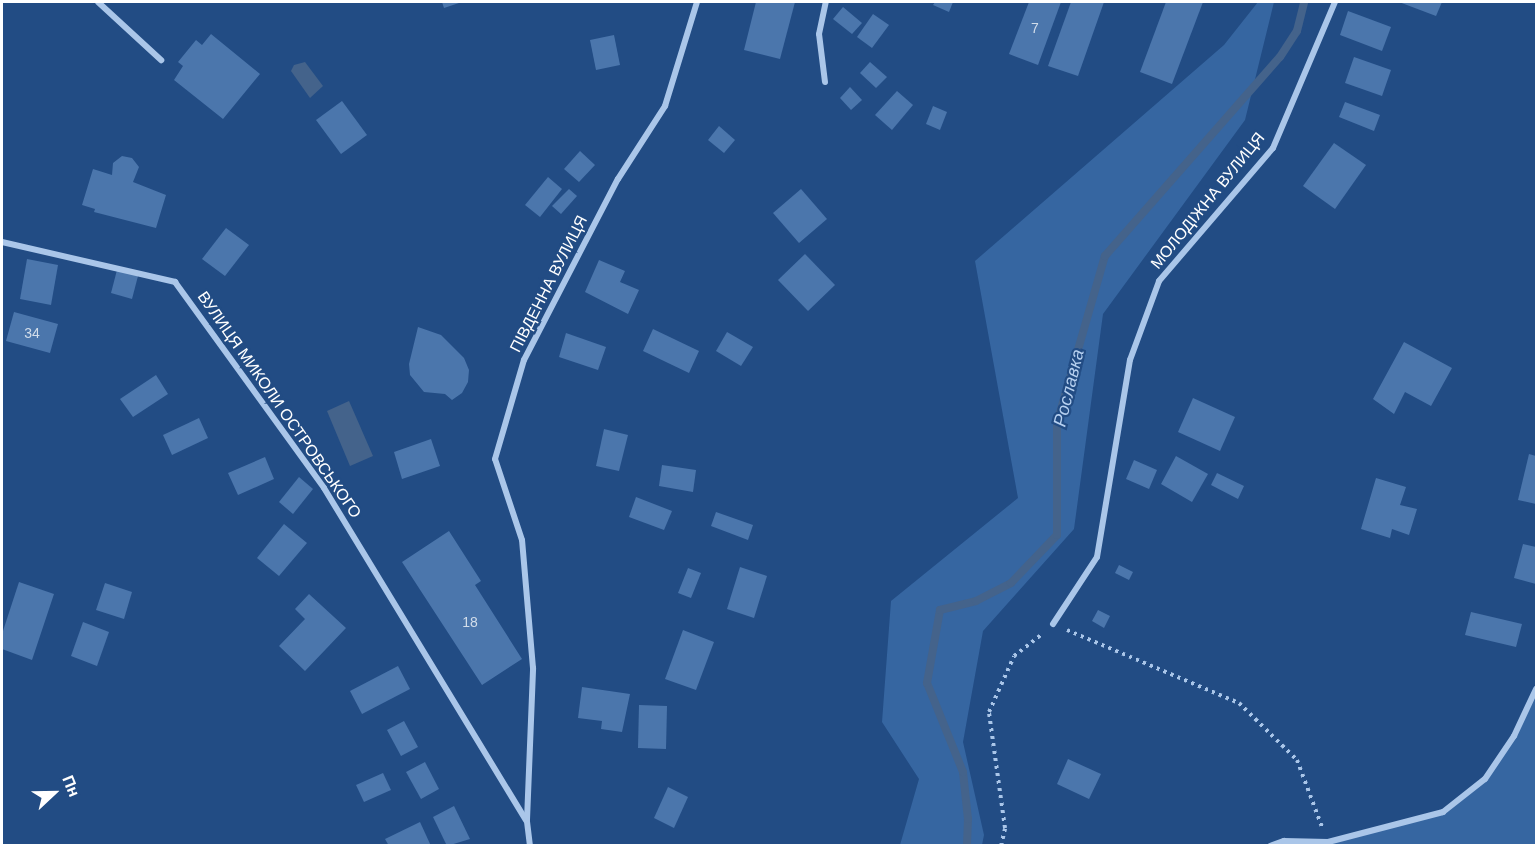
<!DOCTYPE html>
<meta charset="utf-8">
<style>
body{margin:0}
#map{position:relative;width:1538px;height:847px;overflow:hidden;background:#224c84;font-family:Arial,sans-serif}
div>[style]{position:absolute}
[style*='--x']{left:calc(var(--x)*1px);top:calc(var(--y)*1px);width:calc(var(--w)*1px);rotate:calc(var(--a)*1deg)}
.green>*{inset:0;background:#3666a1}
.water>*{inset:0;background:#44638b}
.stream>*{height:8px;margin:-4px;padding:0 4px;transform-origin:4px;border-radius:4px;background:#44638b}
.building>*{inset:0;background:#4b76ac}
.path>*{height:4px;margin-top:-2px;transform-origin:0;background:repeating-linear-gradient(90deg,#aac6e9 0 3px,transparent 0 7.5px)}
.minor>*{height:6px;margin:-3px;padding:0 3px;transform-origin:3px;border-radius:3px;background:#aac6e9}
span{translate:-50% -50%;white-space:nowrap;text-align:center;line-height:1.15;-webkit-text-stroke:4.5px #224c84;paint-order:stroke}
.number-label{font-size:14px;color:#d2ddea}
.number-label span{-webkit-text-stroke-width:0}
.street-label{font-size:16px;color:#fff}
.water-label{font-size:18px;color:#b6d0f0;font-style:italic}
.frame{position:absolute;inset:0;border:3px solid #fff;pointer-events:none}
.north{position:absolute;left:24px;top:763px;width:60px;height:60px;-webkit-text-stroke:4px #224c84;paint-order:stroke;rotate:68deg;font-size:16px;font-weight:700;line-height:24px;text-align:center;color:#fff}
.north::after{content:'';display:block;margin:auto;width:21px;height:27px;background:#fff;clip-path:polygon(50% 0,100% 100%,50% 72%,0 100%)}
</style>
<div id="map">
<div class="green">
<div style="clip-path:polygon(1258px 2px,1274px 2px,1245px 120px,1103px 314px,1074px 529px,983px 631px,963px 742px,984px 835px,982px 845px,900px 845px,919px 779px,882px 722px,891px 601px,1018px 498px,975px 261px,1224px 45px)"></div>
<div style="clip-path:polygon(1536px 689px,1536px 845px,1270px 846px,1284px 841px,1328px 842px,1443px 812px,1485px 779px,1514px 736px)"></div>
</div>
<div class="water">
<div style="clip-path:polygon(305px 62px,323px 86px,310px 98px,291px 71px,294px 65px)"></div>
<div style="clip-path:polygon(349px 401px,373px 456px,350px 466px,327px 411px)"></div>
</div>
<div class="stream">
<div style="--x:967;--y:846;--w:27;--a:-88"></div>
<div style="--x:968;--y:819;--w:47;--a:-96.1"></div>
<div style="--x:963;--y:772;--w:96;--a:-112"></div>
<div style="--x:927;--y:683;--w:74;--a:-79.9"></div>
<div style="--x:940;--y:610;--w:37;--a:-14"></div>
<div style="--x:976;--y:601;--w:39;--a:-27"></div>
<div style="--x:1011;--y:583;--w:66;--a:-46.2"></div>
<div style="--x:1057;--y:535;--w:112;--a:-90"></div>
<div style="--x:1057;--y:423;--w:174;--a:-74"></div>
<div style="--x:1105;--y:256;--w:265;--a:-48.7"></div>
<div style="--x:1280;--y:57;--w:31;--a:-57"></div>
<div style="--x:1297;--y:31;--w:30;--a:-76"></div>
</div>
<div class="building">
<div style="clip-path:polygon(442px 2px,462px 2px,444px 8px)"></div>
<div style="clip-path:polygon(756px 2px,795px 2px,780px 59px,744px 50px)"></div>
<div style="clip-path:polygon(935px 2px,953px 2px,949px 12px,933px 5px)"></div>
<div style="clip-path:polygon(1029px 2px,1061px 2px,1038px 65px,1009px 54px)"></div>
<div style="clip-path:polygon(1071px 2px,1104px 2px,1078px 76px,1048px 66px)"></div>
<div style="clip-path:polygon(1166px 2px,1203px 2px,1172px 84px,1140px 72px)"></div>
<div style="clip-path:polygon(1399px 2px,1442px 2px,1436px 16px)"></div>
<div style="clip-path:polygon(843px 7px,862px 23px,852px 34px,833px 19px)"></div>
<div style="clip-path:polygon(1348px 11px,1391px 27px,1382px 51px,1340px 35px)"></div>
<div style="clip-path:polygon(873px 14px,889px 25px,872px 48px,857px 37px)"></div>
<div style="clip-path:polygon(211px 34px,260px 74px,223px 119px,174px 80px,183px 66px,178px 62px,196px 40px,202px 45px)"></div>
<div style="clip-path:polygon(614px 35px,620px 65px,596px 70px,590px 40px)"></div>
<div style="clip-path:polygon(1354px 57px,1391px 70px,1382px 96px,1345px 83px)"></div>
<div style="clip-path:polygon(870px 62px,887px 77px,876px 88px,860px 73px)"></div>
<div style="clip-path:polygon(850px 87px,862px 100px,851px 110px,840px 98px)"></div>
<div style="clip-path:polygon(897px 91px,913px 105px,892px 130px,875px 115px)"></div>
<div style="clip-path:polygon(342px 101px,367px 135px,341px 154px,316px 120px)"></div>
<div style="clip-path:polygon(1345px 102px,1380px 115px,1374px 131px,1339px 117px)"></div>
<div style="clip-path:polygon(933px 106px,947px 112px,940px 130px,926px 124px)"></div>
<div style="clip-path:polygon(719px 126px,735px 140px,724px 153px,708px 140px)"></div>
<div style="clip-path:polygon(1334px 143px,1366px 165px,1335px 209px,1303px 186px)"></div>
<div style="clip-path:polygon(580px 151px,595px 165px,579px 182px,564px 169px)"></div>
<div style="clip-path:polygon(122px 156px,132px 158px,139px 167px,133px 182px,166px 195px,156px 228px,94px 212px,95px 209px,82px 205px,93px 169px,112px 175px,113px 163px)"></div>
<div style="clip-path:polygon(548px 177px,562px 189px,540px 217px,525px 205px)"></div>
<div style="clip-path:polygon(569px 189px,577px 196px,561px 214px,552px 206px)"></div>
<div style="clip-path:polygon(801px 189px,827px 219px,799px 243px,773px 213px)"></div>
<div style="clip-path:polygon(226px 228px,249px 245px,225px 276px,202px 259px)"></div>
<div style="clip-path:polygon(805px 254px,835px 285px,808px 311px,778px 280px)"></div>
<div style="clip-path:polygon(27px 259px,58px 265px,51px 305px,20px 299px)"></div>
<div style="clip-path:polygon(599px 260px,625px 271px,620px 282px,639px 290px,628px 314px,585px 292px)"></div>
<div style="clip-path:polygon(117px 270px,138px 276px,132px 299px,111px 293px)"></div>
<div style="clip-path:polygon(14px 312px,58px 324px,50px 353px,6px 341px)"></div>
<div style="clip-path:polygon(418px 327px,441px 335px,464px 358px,469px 370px,468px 382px,462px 393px,452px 400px,445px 394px,424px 392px,410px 375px,409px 364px)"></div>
<div style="clip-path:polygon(653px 329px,699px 351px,689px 373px,643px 351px)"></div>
<div style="clip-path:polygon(727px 332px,753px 347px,741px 366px,716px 351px)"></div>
<div style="clip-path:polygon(566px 333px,606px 347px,598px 370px,559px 357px)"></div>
<div style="clip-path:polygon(1404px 342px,1452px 368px,1431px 406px,1405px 392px,1394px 414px,1373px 399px)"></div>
<div style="clip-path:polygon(156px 375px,168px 394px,133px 417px,120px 399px)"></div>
<div style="clip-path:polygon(1193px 398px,1235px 417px,1220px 451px,1178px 432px)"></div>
<div style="clip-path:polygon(199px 418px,208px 438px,172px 455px,163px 435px)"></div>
<div style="clip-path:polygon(604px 429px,628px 435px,619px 471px,596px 466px)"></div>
<div style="clip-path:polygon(431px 439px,440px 466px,402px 479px,394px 452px)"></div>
<div style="clip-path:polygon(1529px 454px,1536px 456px,1536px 504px,1518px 500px)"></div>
<div style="clip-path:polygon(1176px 456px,1208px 474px,1192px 502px,1161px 484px)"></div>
<div style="clip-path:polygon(265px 457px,274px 479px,238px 495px,228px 473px)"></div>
<div style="clip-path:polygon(1134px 460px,1157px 470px,1149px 489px,1126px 479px)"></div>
<div style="clip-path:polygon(662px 465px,696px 470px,693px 492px,659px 486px)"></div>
<div style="clip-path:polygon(1217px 473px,1244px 486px,1238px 499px,1211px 485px)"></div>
<div style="clip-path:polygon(299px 477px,313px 489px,293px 514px,279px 502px)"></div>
<div style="clip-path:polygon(1376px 478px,1406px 487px,1400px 505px,1417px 509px,1409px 535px,1392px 529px,1390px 538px,1361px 529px)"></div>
<div style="clip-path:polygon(636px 497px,672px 511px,664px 530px,629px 517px)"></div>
<div style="clip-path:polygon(716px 512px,753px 525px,748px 540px,711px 526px)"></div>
<div style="clip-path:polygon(284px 524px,307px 543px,279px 576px,257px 558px)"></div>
<div style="clip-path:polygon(449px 531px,481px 581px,475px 585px,522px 659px,482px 685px,402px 562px)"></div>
<div style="clip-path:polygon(1523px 544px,1536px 547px,1536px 584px,1514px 578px)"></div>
<div style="clip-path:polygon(1119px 565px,1133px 572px,1129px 580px,1115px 573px)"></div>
<div style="clip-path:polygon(740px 567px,767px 576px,754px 618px,727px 609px)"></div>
<div style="clip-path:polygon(688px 568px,701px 573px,691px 598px,678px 593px)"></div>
<div style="clip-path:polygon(19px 582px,54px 594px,32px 660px,2px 649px,2px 634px)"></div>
<div style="clip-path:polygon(105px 583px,132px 592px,124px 619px,96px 610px)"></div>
<div style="clip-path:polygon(309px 594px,346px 628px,305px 671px,279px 646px,305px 619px,295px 609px)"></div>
<div style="clip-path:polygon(1098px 610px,1110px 616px,1104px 628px,1092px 621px)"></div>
<div style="clip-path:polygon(1471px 612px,1522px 624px,1516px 647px,1465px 635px)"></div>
<div style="clip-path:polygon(83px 622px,109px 632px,97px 666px,71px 656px)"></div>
<div style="clip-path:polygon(683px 630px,714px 642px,696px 690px,665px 679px)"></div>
<div style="clip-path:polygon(398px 666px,410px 689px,362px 714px,350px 691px)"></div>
<div style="clip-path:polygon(582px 687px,630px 694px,622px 732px,601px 729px,602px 721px,578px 718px)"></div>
<div style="clip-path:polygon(639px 705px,667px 706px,666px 749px,638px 748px)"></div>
<div style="clip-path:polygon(404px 721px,418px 747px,401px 756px,387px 730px)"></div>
<div style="clip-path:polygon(1068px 759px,1101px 774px,1089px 799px,1057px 784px)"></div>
<div style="clip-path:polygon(425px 762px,439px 789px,421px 799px,406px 772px)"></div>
<div style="clip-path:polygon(383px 773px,391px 790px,364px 802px,356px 785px)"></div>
<div style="clip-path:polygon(668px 787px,688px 797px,674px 828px,654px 818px)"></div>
<div style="clip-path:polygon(454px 806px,470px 839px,447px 846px,433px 817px)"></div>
<div style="clip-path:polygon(420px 822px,431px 846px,389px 846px,385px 839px)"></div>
</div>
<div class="path">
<div style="--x:1067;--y:630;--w:187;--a:23"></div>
<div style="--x:1239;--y:703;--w:81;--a:44.5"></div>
<div style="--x:1297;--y:760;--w:72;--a:69.5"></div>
<div style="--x:1001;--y:846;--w:18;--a:-77"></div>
<div style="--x:1005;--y:828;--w:117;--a:-97.9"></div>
<div style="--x:989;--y:712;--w:61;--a:-65.9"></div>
<div style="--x:1014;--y:656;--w:37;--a:-38"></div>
</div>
<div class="minor">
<div style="--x:98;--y:2;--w:86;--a:42.6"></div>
<div style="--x:825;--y:82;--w:48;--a:-97.1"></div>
<div style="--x:819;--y:34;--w:33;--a:-78"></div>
<div style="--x:2;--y:242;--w:178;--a:13"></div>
<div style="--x:175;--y:282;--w:254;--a:54.1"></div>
<div style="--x:324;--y:488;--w:389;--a:58.7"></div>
<div style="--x:1053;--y:624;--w:80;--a:-56.7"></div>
<div style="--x:1097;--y:557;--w:200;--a:-80.5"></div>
<div style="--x:1130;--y:360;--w:84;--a:-69.8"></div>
<div style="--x:1159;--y:281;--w:175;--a:-49.4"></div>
<div style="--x:1273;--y:148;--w:159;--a:-67"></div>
<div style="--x:530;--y:846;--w:26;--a:-97"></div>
<div style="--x:527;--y:820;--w:152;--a:-87.7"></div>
<div style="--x:533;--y:668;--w:128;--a:-94.9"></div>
<div style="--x:522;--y:540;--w:85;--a:-108.4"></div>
<div style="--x:495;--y:459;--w:103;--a:-73.7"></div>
<div style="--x:524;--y:360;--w:204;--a:-62.6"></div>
<div style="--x:618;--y:179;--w:87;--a:-57.2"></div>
<div style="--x:665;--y:106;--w:109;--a:-72.9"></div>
<div style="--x:1270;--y:846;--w:15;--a:-20"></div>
<div style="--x:1284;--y:841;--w:44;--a:1.3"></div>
<div style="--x:1328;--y:842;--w:119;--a:-14.6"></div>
<div style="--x:1443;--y:812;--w:53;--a:-38.2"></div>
<div style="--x:1485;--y:779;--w:52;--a:-56"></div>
<div style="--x:1514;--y:736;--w:52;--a:-64.9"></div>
</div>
<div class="number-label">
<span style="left:1035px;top:28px">7</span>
<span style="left:32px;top:333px">34</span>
<span style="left:470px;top:622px">18</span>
</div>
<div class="street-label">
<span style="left:1208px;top:201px;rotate:-51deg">МОЛОДІЖНА ВУЛИЦЯ</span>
<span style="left:549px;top:284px;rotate:-63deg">ПІВДЕННА ВУЛИЦЯ</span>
<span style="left:279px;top:405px;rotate:55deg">ВУЛИЦЯ МИКОЛИ ОСТРОВСЬКОГО</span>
</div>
<div class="water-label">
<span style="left:1069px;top:388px;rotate:-76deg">Рославка</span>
</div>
<div class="frame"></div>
<div class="north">Пн</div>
</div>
